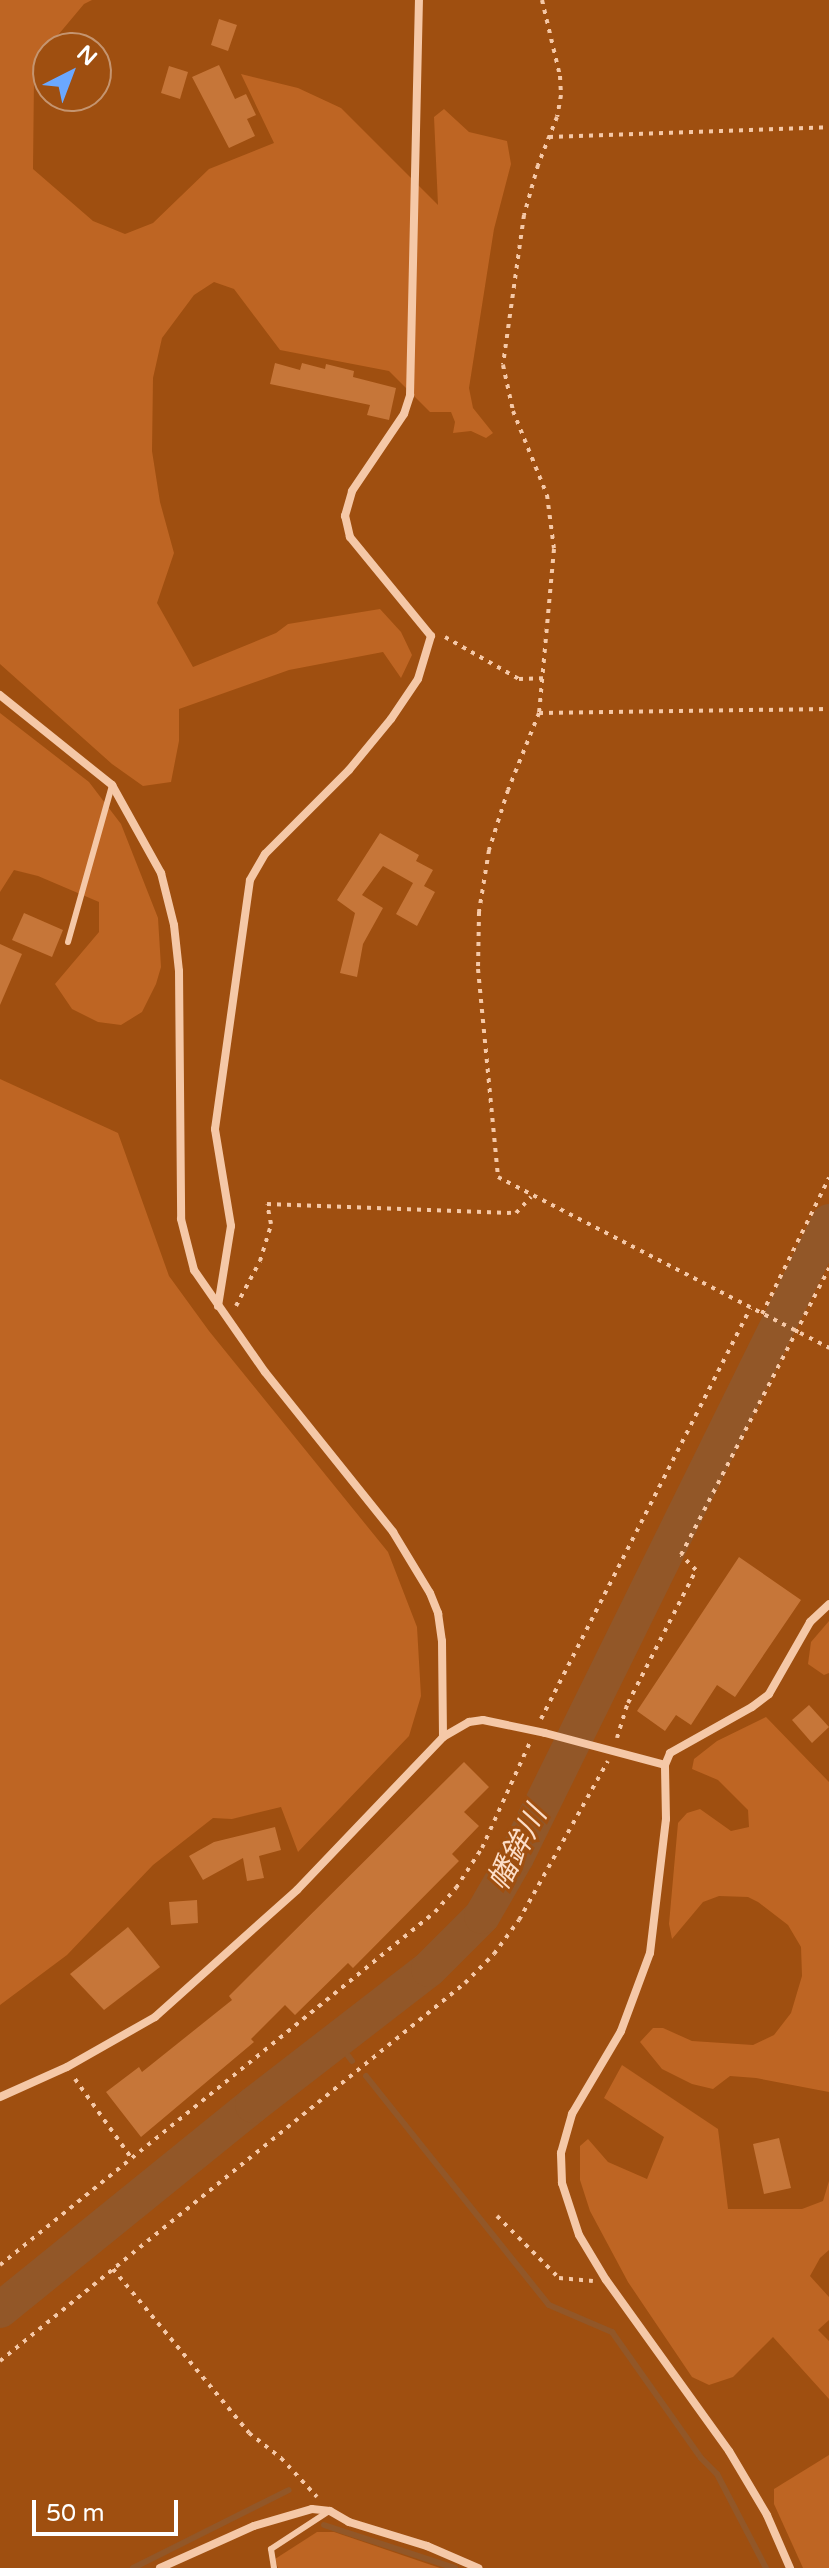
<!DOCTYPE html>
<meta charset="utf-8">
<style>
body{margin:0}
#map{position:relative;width:829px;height:2568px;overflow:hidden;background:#9f4f10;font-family:"Varela Round","Noto Sans JP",sans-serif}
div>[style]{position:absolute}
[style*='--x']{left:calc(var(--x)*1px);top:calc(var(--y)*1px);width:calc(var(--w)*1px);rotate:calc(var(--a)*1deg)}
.green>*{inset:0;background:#be6523}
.stream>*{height:6px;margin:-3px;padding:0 3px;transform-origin:3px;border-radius:3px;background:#925728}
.river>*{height:36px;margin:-18px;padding:0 18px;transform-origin:18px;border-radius:18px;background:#925728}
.building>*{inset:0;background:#c67639}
.path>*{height:4px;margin-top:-2px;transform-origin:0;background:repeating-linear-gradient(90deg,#f5c8a7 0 4px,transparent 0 10px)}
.service>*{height:6px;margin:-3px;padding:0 3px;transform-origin:3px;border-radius:3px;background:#f5c8a7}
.minor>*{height:8px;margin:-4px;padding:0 4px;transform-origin:4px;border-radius:4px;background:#f5c8a7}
span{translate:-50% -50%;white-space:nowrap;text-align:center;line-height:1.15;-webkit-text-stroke:6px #9f4f10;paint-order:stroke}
.water-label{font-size:30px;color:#fcddc7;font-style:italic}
.north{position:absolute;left:32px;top:32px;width:80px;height:80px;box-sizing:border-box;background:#9f4f10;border:2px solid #c59570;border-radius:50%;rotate:42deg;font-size:22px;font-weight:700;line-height:32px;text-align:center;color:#fff}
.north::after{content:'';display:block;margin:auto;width:28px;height:36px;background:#6ba8ff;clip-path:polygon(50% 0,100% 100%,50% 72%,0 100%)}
.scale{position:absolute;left:32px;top:2500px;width:146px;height:36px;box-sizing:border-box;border:4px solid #fff;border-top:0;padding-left:10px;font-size:24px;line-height:28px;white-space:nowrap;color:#fff;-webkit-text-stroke:6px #9f4f10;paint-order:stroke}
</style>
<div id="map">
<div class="green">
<div style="clip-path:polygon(0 0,92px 0,84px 4px,48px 47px,34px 79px,33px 169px,93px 221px,125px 234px,153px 223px,209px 169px,274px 143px,241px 74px,298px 88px,341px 108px,438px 205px,434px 117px,444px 109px,469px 132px,507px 141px,511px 164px,494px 229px,469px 388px,473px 408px,493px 433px,486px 438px,471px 431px,453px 433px,455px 422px,451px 412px,430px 412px,389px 371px,280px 350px,234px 289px,214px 282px,194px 295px,162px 338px,153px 378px,152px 451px,160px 502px,174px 553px,157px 603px,193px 667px,276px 633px,288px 624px,380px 609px,401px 632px,412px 655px,401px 678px,383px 652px,289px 670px,179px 709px,179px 741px,171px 782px,143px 786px,112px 764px,0 664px)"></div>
<div style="clip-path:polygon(0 713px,89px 782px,121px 824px,158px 918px,161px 967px,156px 984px,142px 1012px,121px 1025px,98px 1022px,72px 1009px,55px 984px,99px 932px,99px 902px,38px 876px,14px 870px,0 892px)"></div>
<div style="clip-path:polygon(0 1079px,118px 1133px,169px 1276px,209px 1331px,388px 1552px,417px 1627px,421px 1696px,409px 1736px,298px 1852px,281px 1807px,232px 1819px,213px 1818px,153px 1865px,67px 1955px,0 2005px)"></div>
<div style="clip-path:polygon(829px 1621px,829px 1673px,824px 1675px,808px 1664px,811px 1642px)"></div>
<div style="clip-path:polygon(766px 1717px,829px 1782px,829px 2092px,756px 2078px,730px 2076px,713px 2089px,692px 2084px,662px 2069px,640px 2042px,653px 2028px,663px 2028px,692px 2041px,753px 2045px,774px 2035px,791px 2013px,802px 1976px,801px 1947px,788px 1925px,758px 1902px,748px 1897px,719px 1896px,703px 1902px,672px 1939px,669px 1924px,678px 1823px,687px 1813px,700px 1809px,731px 1831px,749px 1827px,748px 1810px,718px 1780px,692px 1769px,694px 1759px,717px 1741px)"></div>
<div style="clip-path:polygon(622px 2065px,718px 2129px,728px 2209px,802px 2209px,823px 2201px,829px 2181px,829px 2250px,820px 2258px,810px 2276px,829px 2297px,829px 2320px,818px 2330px,829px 2341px,829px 2399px,773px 2337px,733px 2377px,709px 2385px,692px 2377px,628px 2282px,590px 2211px,580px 2180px,580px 2146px,588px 2139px,608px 2162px,647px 2179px,664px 2137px,604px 2098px)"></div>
<div style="clip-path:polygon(829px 2455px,829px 2568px,803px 2568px,774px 2504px,774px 2489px)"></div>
<div style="clip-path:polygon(317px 2532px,334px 2532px,440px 2568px,278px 2568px,275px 2559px)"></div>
</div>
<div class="stream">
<div style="--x:337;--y:2041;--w:25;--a:53"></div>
<div style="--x:366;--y:2076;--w:293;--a:51.4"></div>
<div style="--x:549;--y:2305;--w:69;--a:23.2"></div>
<div style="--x:612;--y:2332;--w:154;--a:54.8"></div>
<div style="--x:701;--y:2458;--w:23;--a:45"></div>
<div style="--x:717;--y:2474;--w:106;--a:62.5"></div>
<div style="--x:324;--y:2525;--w:138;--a:18.2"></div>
<div style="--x:133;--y:2568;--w:174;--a:-26.6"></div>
</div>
<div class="river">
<div style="--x:0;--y:2310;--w:326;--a:-39"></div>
<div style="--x:253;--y:2105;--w:222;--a:-37.7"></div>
<div style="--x:429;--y:1969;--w:75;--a:-45"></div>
<div style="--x:482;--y:1916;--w:68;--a:-60"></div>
<div style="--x:516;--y:1857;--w:708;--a:-63.76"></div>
</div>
<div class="building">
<div style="clip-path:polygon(219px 19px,237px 25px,228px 51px,211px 45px)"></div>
<div style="clip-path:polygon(219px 65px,235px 99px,246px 94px,256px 115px,247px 119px,255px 136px,229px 148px,192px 77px)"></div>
<div style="clip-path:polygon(169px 66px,188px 72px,180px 99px,161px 93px)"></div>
<div style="clip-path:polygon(275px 363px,300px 370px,302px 363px,325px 369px,326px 364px,354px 371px,353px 377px,396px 388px,389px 420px,367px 415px,370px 405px,270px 384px)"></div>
<div style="clip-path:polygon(380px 833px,419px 855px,416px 861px,433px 870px,424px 886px,435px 892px,417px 926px,396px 914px,413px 883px,383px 866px,362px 895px,383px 908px,363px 944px,357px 977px,340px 973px,355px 913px,337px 900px)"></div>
<div style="clip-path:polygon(24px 913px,63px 930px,52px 957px,12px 940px)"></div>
<div style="clip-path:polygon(0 944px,22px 954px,0 1005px)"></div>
<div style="clip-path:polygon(739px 1557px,801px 1600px,735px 1697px,717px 1685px,691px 1725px,676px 1715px,665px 1731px,637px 1711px)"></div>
<div style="clip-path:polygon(809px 1705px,829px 1727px,812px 1743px,792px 1720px)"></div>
<div style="clip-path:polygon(464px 1762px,489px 1787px,464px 1812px,479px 1826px,452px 1854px,459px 1861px,353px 1968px,348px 1963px,295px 2015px,285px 2005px,251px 2039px,254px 2042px,141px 2137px,106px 2092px,139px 2067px,142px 2072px,232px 2000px,229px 1996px)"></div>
<div style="clip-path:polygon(275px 1827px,281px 1850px,259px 1856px,264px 1878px,247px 1881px,243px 1858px,203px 1880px,189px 1856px,214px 1842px)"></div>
<div style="clip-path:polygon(197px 1900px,198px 1923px,171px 1925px,169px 1902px)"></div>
<div style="clip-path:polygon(128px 1927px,160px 1967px,104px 2010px,70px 1974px)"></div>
<div style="clip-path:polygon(779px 2138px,791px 2188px,764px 2194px,753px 2144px)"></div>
</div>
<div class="path">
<div style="--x:542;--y:0;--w:78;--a:76.7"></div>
<div style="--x:560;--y:76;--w:19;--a:87"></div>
<div style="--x:561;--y:95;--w:22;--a:100"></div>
<div style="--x:557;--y:117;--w:52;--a:111.6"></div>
<div style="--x:538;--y:165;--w:52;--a:105.6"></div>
<div style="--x:524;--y:215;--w:151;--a:98"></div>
<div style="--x:503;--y:365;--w:47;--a:77.7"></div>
<div style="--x:513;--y:411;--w:91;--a:68"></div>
<div style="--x:547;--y:495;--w:54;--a:82.6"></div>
<div style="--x:554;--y:549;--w:165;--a:95.2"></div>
<div style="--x:539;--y:713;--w:83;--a:111.9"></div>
<div style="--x:508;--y:790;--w:63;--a:107.6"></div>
<div style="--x:489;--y:850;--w:63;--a:99.2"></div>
<div style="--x:479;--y:912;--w:57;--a:91"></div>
<div style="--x:478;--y:969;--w:209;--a:84.5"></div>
<div style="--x:498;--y:1177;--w:373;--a:27.3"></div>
<div style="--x:549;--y:137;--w:280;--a:-2"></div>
<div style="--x:445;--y:637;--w:85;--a:29.6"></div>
<div style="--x:519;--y:679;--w:24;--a:-2"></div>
<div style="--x:539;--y:713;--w:290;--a:-0.8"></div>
<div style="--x:236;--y:1306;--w:51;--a:-61.9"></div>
<div style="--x:260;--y:1261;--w:39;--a:-73"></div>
<div style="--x:271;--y:1224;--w:20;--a:-101"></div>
<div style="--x:267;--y:1204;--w:249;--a:2.1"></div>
<div style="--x:516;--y:1213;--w:22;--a:-47"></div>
<div style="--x:762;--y:1314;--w:152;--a:-63.8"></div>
<div style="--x:541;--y:1719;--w:461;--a:-63"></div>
<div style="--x:617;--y:1738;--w:37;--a:-73"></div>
<div style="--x:628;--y:1703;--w:149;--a:-62.9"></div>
<div style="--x:696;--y:1570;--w:21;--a:-135"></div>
<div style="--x:681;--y:1555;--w:323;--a:-62.7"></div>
<div style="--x:75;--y:2079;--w:98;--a:54.5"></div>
<div style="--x:497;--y:2216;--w:88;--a:45"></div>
<div style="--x:559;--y:2278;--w:34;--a:5"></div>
<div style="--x:0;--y:2265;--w:560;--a:-39.06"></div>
<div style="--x:435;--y:1912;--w:32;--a:-49"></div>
<div style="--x:456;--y:1888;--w:48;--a:-57"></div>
<div style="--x:482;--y:1848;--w:116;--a:-65.6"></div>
<div style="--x:113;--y:2269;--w:213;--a:50.3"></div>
<div style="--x:249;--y:2433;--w:41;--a:38"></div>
<div style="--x:281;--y:2458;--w:53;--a:47.3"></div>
<div style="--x:0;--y:2361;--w:599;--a:-39.11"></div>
<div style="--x:465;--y:1983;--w:41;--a:-45"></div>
<div style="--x:494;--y:1954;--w:42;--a:-53.7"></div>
<div style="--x:519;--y:1920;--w:182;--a:-60.8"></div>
</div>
<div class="service">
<div style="--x:68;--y:942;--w:163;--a:-74.3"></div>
<div style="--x:274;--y:2568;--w:19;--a:-99"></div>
<div style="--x:271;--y:2549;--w:69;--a:-33.2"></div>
</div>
<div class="minor">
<div style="--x:0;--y:695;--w:144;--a:38.8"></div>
<div style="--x:112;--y:785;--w:101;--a:60.9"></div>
<div style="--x:161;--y:873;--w:54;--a:76"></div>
<div style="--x:174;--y:925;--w:46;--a:83.8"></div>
<div style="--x:179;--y:971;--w:248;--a:89.5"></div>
<div style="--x:181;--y:1219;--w:53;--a:75.7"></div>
<div style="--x:194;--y:1270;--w:124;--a:55.2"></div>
<div style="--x:265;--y:1372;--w:205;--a:51.3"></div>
<div style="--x:393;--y:1532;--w:71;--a:58.8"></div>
<div style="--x:430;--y:1593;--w:22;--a:68"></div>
<div style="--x:438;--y:1613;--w:28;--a:82"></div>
<div style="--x:442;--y:1641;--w:96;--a:89.4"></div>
<div style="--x:218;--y:1306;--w:81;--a:-80.8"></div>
<div style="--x:231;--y:1226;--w:98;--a:-99.4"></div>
<div style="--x:215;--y:1129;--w:251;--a:-82"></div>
<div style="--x:250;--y:880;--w:30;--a:-60"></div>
<div style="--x:265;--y:854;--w:119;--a:-45"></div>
<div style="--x:349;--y:770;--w:66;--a:-50.5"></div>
<div style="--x:391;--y:719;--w:48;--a:-56"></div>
<div style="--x:418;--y:679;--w:45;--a:-73.2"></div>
<div style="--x:431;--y:636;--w:128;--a:-129.3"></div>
<div style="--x:350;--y:537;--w:22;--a:-103"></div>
<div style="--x:345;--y:516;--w:26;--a:-74"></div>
<div style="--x:352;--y:491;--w:93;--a:-56"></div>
<div style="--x:404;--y:414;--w:20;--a:-72"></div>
<div style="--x:410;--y:395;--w:395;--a:-88.7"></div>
<div style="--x:0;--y:2097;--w:73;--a:-24.1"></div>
<div style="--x:67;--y:2067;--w:101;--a:-29.6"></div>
<div style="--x:155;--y:2017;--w:191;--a:-41.8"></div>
<div style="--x:297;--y:1890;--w:211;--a:-46.3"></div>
<div style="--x:443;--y:1737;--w:30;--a:-30"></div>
<div style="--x:469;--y:1722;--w:14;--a:-8"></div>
<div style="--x:483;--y:1720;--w:63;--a:11.8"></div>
<div style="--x:545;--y:1733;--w:124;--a:14.9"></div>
<div style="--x:160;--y:2568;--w:103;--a:-24.1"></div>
<div style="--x:254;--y:2526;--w:60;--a:-16.3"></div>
<div style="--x:312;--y:2509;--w:18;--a:6"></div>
<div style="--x:330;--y:2511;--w:22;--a:30"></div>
<div style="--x:349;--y:2522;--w:82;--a:17.1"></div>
<div style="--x:427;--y:2546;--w:56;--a:23.3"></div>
<div style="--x:790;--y:2568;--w:58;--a:-113.5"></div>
<div style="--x:767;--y:2515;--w:74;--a:-120.7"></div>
<div style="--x:729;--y:2451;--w:211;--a:-125.7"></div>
<div style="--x:606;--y:2280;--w:52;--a:-121"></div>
<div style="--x:579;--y:2235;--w:55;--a:-108.1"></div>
<div style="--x:562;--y:2183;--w:30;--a:-92"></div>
<div style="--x:561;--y:2153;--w:41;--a:-74.2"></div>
<div style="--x:572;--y:2114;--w:96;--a:-59.4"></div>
<div style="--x:621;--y:2031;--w:83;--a:-69.6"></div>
<div style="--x:650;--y:1953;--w:135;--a:-83.2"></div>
<div style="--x:666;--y:1819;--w:54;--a:-91.1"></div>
<div style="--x:665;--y:1765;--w:13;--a:-67"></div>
<div style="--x:670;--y:1753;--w:94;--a:-29.3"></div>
<div style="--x:752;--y:1707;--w:21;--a:-37"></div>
<div style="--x:769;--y:1694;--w:83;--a:-60.3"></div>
<div style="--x:810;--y:1622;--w:26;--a:-43"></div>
</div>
<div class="water-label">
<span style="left:518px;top:1849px;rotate:-62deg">幡鉾川</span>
</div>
<div class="north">N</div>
<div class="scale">50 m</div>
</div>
